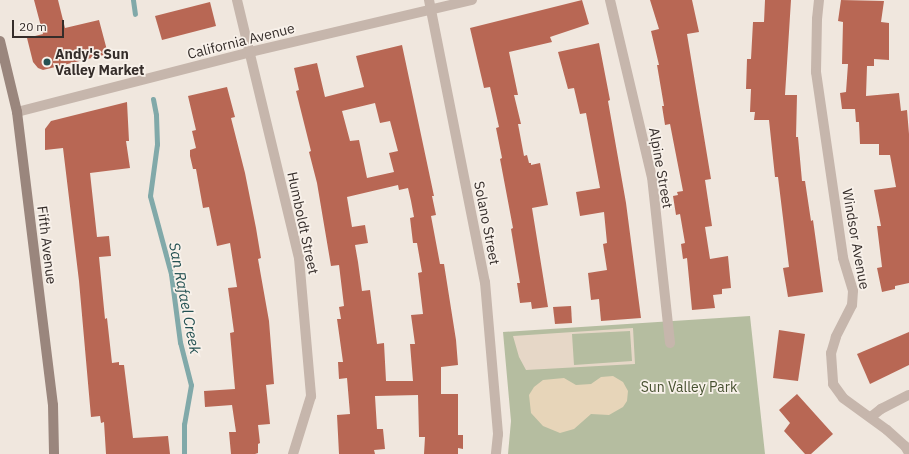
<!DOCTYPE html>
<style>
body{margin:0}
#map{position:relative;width:909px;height:454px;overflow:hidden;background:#f0e7de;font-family:"IBM Plex Sans",sans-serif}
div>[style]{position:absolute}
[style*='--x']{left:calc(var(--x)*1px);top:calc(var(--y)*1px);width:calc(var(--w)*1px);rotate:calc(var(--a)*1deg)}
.green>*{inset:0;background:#b5bda0}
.sand>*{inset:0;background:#e7d5b9}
.plaza>*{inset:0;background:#e6d7c7}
.stream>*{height:5px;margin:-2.5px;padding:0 2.5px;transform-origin:2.5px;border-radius:2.5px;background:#81a9a9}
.building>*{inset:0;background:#b86754}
.street>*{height:10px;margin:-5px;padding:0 5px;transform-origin:5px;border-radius:5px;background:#c6b6ac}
.secondary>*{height:10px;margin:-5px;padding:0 5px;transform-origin:5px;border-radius:5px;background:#9a867d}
.dots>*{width:11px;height:11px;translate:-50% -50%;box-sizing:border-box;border:2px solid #f8f1ea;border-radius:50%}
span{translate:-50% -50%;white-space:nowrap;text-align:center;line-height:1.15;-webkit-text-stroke:3.5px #f8f1ea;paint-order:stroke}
.street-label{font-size:14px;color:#352d2a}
.poi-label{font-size:14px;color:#352d2a;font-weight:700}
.left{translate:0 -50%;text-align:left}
.park-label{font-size:14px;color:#475130}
.water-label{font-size:15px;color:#245152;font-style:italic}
.scale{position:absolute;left:12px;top:20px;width:52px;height:18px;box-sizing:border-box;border:2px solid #352d2a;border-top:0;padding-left:5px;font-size:12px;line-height:14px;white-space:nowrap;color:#352d2a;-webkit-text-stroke:3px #f8f1ea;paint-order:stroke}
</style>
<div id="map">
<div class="green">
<div style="clip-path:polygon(750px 316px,765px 454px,508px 454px,511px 421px,503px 332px)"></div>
</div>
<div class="sand">
<div style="clip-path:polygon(613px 376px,623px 382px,628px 391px,627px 401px,623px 407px,609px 415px,591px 414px,574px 429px,560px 433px,543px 426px,531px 413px,529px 395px,534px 387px,543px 380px,564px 378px,576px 385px,591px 384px,601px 377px)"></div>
</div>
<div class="plaza">
<div style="clip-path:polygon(evenodd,633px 328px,635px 364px,526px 370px,519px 357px,513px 336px,633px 328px,630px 331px,632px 361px,574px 365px,572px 334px,630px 331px)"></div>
</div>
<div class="stream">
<div style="--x:133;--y:0;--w:14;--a:82"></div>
<div style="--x:153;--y:99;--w:16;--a:79"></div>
<div style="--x:156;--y:115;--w:29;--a:88"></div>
<div style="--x:157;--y:144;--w:52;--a:97.7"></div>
<div style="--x:150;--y:196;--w:81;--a:74.9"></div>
<div style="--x:171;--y:274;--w:69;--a:82.5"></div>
<div style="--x:180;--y:342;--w:44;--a:75.7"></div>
<div style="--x:191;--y:385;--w:40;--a:100"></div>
<div style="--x:184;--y:424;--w:30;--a:90"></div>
</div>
<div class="building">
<div style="clip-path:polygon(34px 0,58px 0,65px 28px,99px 20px,108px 54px,43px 70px,38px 68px,33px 62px,27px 38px,43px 34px)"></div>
<div style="clip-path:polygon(582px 0,589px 24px,550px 37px,552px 42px,509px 52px,518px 95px,514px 95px,521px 124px,518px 124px,524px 156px,527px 155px,529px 163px,531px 163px,531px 165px,540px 163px,548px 205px,532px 208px,548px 307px,532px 309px,531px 302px,520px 303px,517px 283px,520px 283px,511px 229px,513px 228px,500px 159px,502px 158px,496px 128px,499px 127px,490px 87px,484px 88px,470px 28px)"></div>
<div style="clip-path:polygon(650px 0,692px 0,699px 32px,687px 34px,711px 179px,705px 180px,712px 226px,705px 227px,710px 259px,728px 256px,731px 288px,722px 289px,722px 294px,713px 295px,715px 308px,692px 310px,687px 258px,683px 259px,681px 244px,685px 243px,680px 214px,676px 215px,673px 196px,678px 195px,677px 192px,683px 191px,670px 124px,665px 125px,662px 106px,664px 106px,657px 65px,659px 65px,651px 31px,659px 29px)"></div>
<div style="clip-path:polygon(765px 0,791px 0,785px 95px,797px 95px,796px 137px,798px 137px,802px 181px,805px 181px,811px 221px,813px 220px,823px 292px,788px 297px,783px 268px,789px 267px,778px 177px,775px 177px,769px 120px,754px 120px,755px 112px,750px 112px,751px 89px,746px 89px,747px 59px,751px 59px,753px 22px,764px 22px)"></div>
<div style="clip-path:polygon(841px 0,884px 1px,881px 22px,889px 23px,889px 60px,874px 59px,874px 66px,867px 66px,866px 96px,899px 93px,901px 111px,907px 110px,909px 134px,909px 283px,895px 286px,895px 289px,882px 292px,877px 268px,882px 267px,877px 226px,881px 226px,874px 190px,896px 187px,890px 155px,879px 155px,879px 144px,860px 144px,859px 122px,856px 122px,855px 109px,842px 109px,840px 93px,846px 92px,848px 64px,842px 64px,843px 22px,838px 21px)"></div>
<div style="clip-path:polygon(210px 2px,216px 26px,162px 40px,155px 16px)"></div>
<div style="clip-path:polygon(599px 43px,610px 100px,608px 101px,626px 203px,641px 318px,601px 321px,599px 299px,591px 300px,588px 273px,607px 270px,603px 244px,607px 243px,604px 212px,580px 216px,576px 192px,600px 188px,586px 113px,580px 114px,574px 88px,568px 89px,558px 52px)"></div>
<div style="clip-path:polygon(evenodd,402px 45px,434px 196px,432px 196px,436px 215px,431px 216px,440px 264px,444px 264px,456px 340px,458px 365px,441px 367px,441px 394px,458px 394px,458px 435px,463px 435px,463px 449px,458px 448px,458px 454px,424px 454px,425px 437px,419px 437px,418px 395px,375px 396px,377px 429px,383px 429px,385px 449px,374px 450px,375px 454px,339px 454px,337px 415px,350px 414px,347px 378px,339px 379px,338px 362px,343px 362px,337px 319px,341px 319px,339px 307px,344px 306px,339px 265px,331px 266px,317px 183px,309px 152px,311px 151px,296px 91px,299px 90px,294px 68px,317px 63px,325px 97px,364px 87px,356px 56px,402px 45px,375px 103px,380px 123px,390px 121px,398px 151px,389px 153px,394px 172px,367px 178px,359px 140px,350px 141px,342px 111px,375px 103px,402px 45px,398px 185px,399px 190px,408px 188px,411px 201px,414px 217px,410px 218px,413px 243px,417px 243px,422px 272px,418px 273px,423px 314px,411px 315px,415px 344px,410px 344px,413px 381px,386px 381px,384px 343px,377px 344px,370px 290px,362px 291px,358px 262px,355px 245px,368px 243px,365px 225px,352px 227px,347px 197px,398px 185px)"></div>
<div style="clip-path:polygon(227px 87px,235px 117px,231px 118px,245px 173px,256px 228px,261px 258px,258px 259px,269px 321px,274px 384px,266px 385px,270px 424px,258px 425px,260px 443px,258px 444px,258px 453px,255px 454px,231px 454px,229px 432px,236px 432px,232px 405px,205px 407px,204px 391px,235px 389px,230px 333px,234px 332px,228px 288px,237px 287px,230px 243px,217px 246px,209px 207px,203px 208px,196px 169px,193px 169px,190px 156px,190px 150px,196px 148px,192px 131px,196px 130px,188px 96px)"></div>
<div style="clip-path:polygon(127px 102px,129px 141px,126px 141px,130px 168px,90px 173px,97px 237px,109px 236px,111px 256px,99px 257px,105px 319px,107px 318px,112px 363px,119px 362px,119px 365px,124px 365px,133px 438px,168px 436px,170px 454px,106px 454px,104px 422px,101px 423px,100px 416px,91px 417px,79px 281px,63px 148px,45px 150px,45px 129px,51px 121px)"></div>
<div style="clip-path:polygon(571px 306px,572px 323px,555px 324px,553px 307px)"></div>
<div style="clip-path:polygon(779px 330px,805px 334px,798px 381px,773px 378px)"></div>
<div style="clip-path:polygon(909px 332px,909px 365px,870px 384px,857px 354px)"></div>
<div style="clip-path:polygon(797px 394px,833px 434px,811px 454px,805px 454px,784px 431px,790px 423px,779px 410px)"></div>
</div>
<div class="street">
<div style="--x:237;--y:0;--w:265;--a:76.5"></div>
<div style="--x:299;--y:258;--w:139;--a:85"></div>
<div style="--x:311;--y:396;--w:61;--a:107.2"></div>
<div style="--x:429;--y:0;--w:288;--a:78.8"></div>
<div style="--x:485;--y:282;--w:153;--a:85.1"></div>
<div style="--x:498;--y:434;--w:20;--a:96"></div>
<div style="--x:610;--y:0;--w:182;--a:76.7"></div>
<div style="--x:652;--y:177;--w:167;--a:83.8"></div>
<div style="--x:819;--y:0;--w:19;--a:96"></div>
<div style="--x:817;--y:19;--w:53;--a:91.1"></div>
<div style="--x:816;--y:72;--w:188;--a:81.7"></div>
<div style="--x:843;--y:258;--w:34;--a:73"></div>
<div style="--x:853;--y:291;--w:14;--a:94"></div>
<div style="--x:852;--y:305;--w:36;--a:117"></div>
<div style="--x:836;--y:337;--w:17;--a:107"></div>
<div style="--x:831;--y:353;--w:31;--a:86"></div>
<div style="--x:833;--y:384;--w:17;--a:54"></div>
<div style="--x:843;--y:398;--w:54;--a:36"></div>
<div style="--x:887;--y:430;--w:24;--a:42"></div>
<div style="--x:905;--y:446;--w:8;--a:60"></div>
<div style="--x:17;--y:112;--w:241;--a:-14.4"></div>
<div style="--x:250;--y:52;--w:228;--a:-13.2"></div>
<div style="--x:871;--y:417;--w:13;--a:-39"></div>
<div style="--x:881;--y:409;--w:31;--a:-27"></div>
</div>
<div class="secondary">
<div style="--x:0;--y:41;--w:73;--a:76.5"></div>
<div style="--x:17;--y:112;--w:295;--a:83"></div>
<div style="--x:53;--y:405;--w:49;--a:88.8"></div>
</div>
<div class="dots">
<div style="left:47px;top:62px;background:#245152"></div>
</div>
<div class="street-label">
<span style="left:241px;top:41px;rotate:-14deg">California Avenue</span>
<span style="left:661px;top:168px;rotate:80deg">Alpine Street</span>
<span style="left:303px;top:223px;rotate:78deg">Humboldt Street</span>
<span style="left:487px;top:223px;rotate:79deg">Solano Street</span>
<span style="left:856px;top:239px;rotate:80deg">Windsor Avenue</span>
<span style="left:47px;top:245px;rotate:83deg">Fifth Avenue</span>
</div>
<div class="poi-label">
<span class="left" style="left:55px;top:62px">Andy's Sun<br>Valley Market</span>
</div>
<div class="park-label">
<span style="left:689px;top:387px">Sun Valley Park</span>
</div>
<div class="water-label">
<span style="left:185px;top:298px;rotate:79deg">San Rafael Creek</span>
</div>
<div class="scale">20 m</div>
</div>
